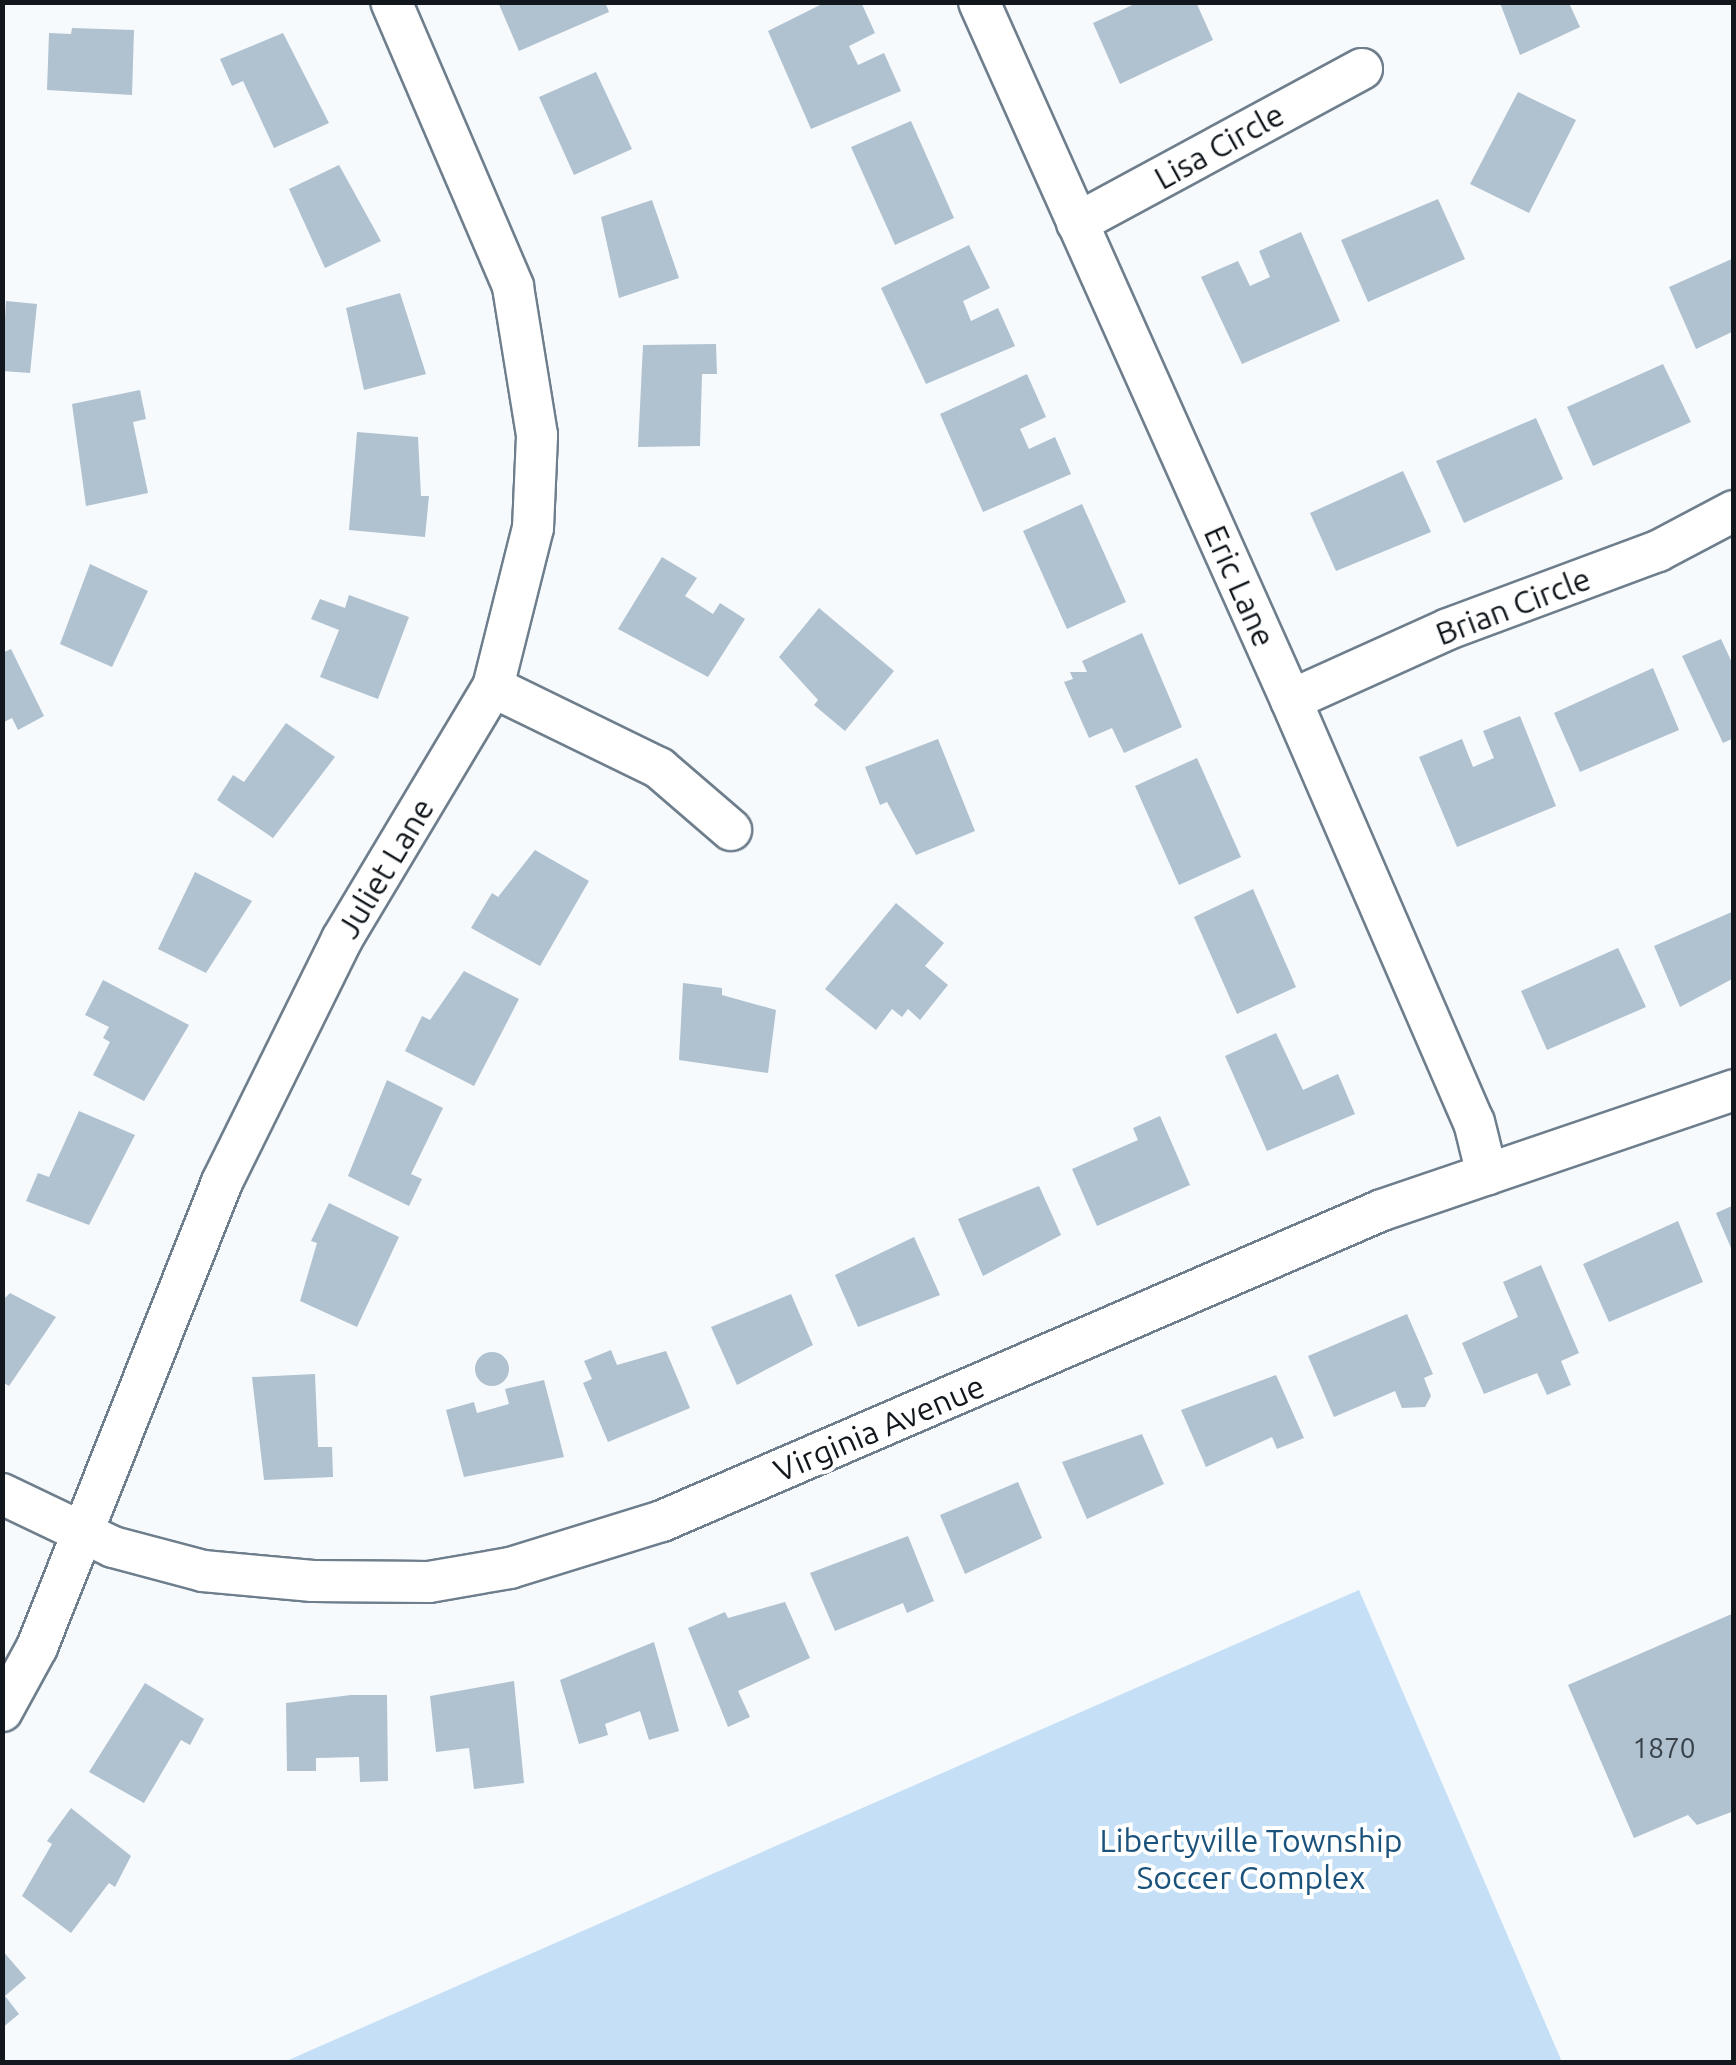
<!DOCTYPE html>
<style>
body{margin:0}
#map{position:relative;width:1736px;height:2065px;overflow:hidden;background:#f6fafd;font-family:Ubuntu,sans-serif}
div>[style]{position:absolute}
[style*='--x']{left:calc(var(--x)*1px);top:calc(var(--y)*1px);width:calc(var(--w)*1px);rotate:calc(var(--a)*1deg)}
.green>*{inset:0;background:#c5dff6}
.building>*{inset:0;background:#b0c1d0}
.round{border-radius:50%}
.roads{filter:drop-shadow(2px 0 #6e7e8c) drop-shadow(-2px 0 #6e7e8c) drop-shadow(0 2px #6e7e8c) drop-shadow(0 -2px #6e7e8c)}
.minor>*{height:40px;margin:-20px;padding:0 20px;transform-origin:20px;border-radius:20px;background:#fff}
span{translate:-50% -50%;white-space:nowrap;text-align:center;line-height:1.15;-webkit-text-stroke:8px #fff;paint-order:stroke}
.number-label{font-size:28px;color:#394249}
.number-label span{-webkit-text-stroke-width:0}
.street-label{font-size:32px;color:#11171c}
.park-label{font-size:32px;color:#1a527b}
.frame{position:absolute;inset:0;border:5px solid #11171c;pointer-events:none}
</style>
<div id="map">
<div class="green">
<div style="clip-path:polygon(1359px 1590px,1562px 2062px,284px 2062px)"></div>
</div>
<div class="building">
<div style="clip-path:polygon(498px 2px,605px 2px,609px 12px,519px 51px)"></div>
<div style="clip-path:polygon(826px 2px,861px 2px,875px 33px,849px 46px,858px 65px,884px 53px,901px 91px,811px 129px,768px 31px)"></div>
<div style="clip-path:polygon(1139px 2px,1196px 2px,1213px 40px,1120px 84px,1093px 23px)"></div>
<div style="clip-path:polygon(1500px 3px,1569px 3px,1580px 27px,1520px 55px)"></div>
<div style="clip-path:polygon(72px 28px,134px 30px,132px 95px,47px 90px,49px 33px,71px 34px)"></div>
<div style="clip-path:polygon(283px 33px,329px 123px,274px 148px,243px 81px,232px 86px,220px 59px)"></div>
<div style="clip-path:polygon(596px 72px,632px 149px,574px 175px,539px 97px)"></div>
<div style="clip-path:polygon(1518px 92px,1576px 120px,1529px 213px,1470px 184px)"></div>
<div style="clip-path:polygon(911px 121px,954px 218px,895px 245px,851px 147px)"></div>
<div style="clip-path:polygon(339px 165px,381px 241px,325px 268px,289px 189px)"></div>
<div style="clip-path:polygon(1438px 199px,1465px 259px,1368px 302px,1341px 240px)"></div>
<div style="clip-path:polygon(652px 200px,679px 278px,619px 298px,601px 217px)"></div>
<div style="clip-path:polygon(1301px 232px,1340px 321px,1242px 364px,1201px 277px,1238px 261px,1250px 286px,1270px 277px,1259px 251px)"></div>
<div style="clip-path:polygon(969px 245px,990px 288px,963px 301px,971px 321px,998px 308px,1015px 346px,926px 384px,881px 288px)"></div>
<div style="clip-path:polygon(1734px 258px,1734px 331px,1696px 349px,1669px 287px)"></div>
<div style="clip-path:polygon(400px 293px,426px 374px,364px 390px,346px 308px)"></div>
<div style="clip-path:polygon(6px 301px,37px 304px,30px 373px,2px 371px)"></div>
<div style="clip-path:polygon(716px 344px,717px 374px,702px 374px,700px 446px,638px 447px,643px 345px)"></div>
<div style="clip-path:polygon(1663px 364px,1691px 422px,1593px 466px,1567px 407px)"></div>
<div style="clip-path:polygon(1027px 374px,1046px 417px,1020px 429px,1029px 449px,1055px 437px,1071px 474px,983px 512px,940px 414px)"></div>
<div style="clip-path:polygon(140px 390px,146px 419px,133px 422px,148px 493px,86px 506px,72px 404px)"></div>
<div style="clip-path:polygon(1536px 418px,1563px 479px,1464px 523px,1436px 461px)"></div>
<div style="clip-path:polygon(357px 432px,418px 437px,421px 496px,429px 496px,425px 537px,349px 530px)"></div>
<div style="clip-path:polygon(1403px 471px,1431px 532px,1336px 571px,1310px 513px)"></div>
<div style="clip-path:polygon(1082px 504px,1126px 602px,1067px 629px,1023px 531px)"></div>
<div style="clip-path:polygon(662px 557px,697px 578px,685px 596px,713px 614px,720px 603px,745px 619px,708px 677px,618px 629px)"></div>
<div style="clip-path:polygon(90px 564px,148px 591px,112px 667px,60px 644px)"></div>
<div style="clip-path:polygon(349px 595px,409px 617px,378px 699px,320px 677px,339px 630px,311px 619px,320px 599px,345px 608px)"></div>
<div style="clip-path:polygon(819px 608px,894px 671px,845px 731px,814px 705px,818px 700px,779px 657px)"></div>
<div style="clip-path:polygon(1142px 633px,1182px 727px,1124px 753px,1112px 728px,1089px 738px,1064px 682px,1073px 679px,1070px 672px,1087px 672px,1082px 661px)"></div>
<div style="clip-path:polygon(1721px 639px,1734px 667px,1734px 738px,1723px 743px,1682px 656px)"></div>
<div style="clip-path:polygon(11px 649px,44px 716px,18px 730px,12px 718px,2px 723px,2px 653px)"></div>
<div style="clip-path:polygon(1653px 668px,1679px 730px,1580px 772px,1554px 713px)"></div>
<div style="clip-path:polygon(1520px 716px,1556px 806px,1457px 847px,1419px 757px,1462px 739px,1473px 767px,1494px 758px,1483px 731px)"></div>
<div style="clip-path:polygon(286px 723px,335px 757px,273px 838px,217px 800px,233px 775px,244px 782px)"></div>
<div style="clip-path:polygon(938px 739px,975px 831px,916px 855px,887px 802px,880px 805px,865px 767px)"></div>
<div style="clip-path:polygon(1197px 758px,1241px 857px,1179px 885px,1135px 786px)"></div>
<div style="clip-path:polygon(535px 850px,589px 881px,540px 966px,471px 928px,492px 893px,498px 897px)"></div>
<div style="clip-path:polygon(195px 872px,252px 901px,206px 973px,158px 949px)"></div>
<div style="clip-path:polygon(1253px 889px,1296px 987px,1237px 1014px,1194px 917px)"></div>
<div style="clip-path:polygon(896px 903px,944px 943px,925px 966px,948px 985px,920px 1020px,908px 1009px,902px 1017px,892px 1009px,876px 1030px,825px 989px)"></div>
<div style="clip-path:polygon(1734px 911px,1734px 978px,1680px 1007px,1654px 946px)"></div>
<div style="clip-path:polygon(1618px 948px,1646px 1007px,1547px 1050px,1521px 991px)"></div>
<div style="clip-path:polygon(464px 971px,519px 999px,474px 1086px,405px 1051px,422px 1016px,430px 1020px)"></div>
<div style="clip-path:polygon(103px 980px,189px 1025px,144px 1101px,93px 1075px,110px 1042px,103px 1038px,109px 1027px,85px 1015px)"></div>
<div style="clip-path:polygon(683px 983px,722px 988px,722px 995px,776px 1010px,768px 1073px,679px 1060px)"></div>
<div style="clip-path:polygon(1276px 1033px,1303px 1090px,1338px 1074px,1355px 1114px,1267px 1151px,1225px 1056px)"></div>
<div style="clip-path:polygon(387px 1080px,443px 1108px,411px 1174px,422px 1179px,409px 1206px,348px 1176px)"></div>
<div style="clip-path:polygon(79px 1111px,135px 1135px,89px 1225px,26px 1201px,38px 1173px,49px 1177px)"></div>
<div style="clip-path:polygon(1160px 1116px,1190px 1185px,1097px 1226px,1072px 1169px,1138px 1140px,1133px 1128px)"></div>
<div style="clip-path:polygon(1039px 1186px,1061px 1235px,983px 1276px,958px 1219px)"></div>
<div style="clip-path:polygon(329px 1203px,399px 1237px,357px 1327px,300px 1301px,317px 1243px,311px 1241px)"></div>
<div style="clip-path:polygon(1734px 1205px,1734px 1255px,1716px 1213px)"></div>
<div style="clip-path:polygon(1678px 1221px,1703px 1282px,1609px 1322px,1583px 1264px)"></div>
<div style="clip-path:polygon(914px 1237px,940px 1295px,858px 1327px,835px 1275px)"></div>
<div style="clip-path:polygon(1541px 1265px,1579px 1353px,1561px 1361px,1571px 1385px,1547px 1395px,1537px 1373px,1484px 1394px,1462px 1343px,1518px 1317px,1503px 1282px)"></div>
<div style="clip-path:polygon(10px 1293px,56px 1317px,9px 1386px,2px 1382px,2px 1301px)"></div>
<div style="clip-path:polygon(791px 1294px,813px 1345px,737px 1385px,711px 1327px)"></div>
<div style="clip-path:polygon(1407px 1314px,1433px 1374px,1424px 1378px,1431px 1396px,1425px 1407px,1402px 1408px,1395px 1391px,1334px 1417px,1308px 1356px)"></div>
<div style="clip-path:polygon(611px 1350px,617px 1365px,666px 1351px,690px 1408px,608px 1442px,583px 1383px,592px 1379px,584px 1361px)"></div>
<div class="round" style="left:475px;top:1352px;width:34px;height:34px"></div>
<div style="clip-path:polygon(315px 1374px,318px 1447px,332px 1447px,333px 1477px,264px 1480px,252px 1377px)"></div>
<div style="clip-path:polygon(1276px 1375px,1304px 1438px,1277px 1449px,1272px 1437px,1206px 1467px,1181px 1410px)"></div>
<div style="clip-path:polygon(544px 1380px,564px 1457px,464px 1477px,446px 1410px,474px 1402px,477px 1413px,509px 1404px,505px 1389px)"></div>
<div style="clip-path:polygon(1142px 1434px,1164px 1484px,1087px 1519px,1062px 1462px)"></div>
<div style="clip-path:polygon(1018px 1482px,1042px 1538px,965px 1574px,940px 1515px)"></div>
<div style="clip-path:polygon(908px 1536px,934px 1601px,907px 1613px,903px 1603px,835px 1631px,810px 1573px)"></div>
<div style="clip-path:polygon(785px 1602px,810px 1658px,738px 1691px,750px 1717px,728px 1727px,688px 1628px,725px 1612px,728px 1618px)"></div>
<div style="clip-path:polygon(1734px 1613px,1734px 1811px,1697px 1825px,1688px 1815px,1634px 1838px,1568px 1685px)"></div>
<div style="clip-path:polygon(654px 1642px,679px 1731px,649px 1740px,640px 1711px,605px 1724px,608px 1735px,579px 1744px,560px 1680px)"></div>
<div style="clip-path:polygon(514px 1681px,524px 1783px,474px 1789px,469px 1748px,436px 1752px,430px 1696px)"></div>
<div style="clip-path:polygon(145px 1683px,204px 1719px,190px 1745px,181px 1740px,144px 1803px,89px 1772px)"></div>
<div style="clip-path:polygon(351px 1695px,387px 1695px,388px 1781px,360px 1782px,359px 1757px,316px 1758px,316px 1771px,287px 1771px,286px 1703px)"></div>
<div style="clip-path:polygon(71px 1808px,131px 1856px,115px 1887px,109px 1883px,71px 1933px,22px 1896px,52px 1844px,47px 1841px)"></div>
<div style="clip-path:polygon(2px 1950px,26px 1978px,5px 1996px,19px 2014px,2px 2028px)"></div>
</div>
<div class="roads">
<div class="minor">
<div style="--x:979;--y:2;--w:765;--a:65.92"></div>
<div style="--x:1291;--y:700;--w:460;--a:66.6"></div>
<div style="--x:1474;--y:1122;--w:54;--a:76"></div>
<div style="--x:1077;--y:223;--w:324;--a:-28.4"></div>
<div style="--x:493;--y:687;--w:185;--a:26"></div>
<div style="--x:659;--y:768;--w:95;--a:40.7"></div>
<div style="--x:1291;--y:700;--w:172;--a:-24.3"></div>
<div style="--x:1448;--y:629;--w:224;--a:-20.4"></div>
<div style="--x:1658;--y:551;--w:86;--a:-27.8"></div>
<div style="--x:2;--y:1494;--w:123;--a:25.5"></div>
<div style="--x:113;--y:1547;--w:93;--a:14.9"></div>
<div style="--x:203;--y:1571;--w:110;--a:5.2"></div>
<div style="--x:313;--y:1581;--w:116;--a:0.5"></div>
<div style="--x:429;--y:1582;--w:82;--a:-9.8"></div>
<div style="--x:510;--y:1568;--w:159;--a:-17.2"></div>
<div style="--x:662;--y:1521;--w:784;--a:-23.36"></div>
<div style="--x:1382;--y:1210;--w:372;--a:-18.8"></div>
<div style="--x:2;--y:1711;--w:73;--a:-61.3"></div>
<div style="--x:37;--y:1647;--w:500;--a:-68.3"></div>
<div style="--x:222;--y:1182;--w:271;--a:-63.7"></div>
<div style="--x:342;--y:939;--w:294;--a:-59.1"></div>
<div style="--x:493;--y:687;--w:164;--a:-75.9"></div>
<div style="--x:533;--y:528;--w:93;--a:-87.5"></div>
<div style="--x:537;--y:435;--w:151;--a:-99.2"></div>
<div style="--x:513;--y:286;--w:309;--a:-113.2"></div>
</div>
</div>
<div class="number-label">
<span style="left:1664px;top:1748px">1870</span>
</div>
<div class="street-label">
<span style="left:1219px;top:146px;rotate:-29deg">Lisa Circle</span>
<span style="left:1240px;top:586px;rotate:66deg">Eric Lane</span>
<span style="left:1513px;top:606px;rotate:-21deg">Brian Circle</span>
<span style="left:385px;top:868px;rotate:-59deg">Juliet Lane</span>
<span style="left:879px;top:1428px;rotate:-23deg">Virginia Avenue</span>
</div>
<div class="park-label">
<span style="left:1251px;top:1859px">Libertyville Township<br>Soccer Complex</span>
</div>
<div class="frame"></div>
</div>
